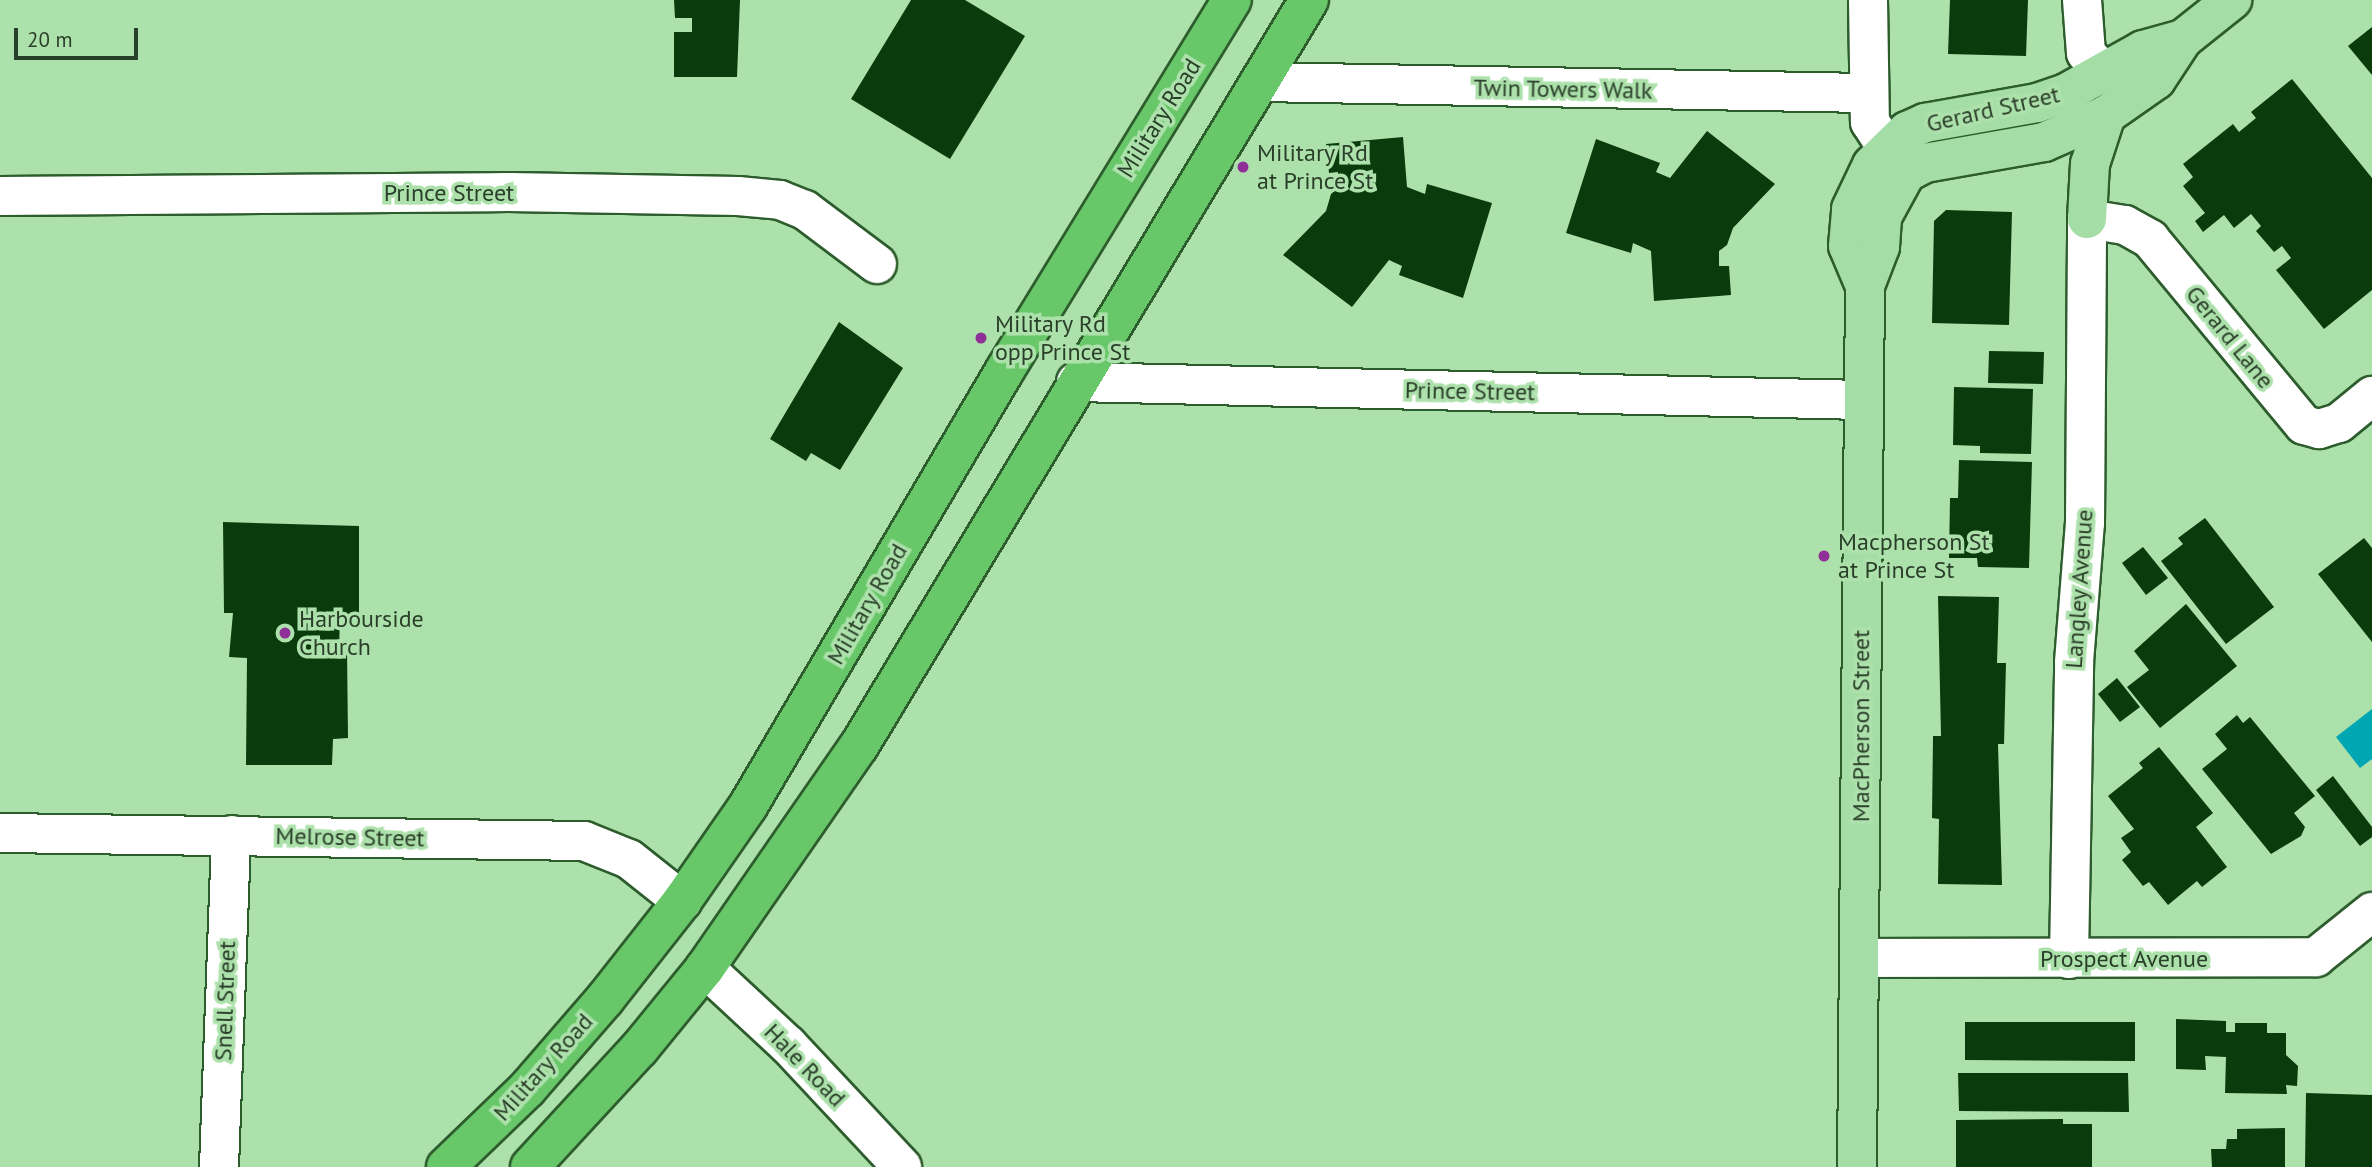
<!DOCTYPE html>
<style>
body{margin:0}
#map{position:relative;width:2372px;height:1167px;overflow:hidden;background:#ade1ab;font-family:"PT Sans",sans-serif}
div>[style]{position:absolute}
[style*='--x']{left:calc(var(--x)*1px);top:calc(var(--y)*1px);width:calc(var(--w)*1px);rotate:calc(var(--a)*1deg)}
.water>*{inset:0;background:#00a7b3}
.building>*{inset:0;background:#093b0c}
.roads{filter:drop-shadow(2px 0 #2d5c2d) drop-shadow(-2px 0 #2d5c2d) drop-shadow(0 2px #2d5c2d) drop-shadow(0 -2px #2d5c2d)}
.minor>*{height:38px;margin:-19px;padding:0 19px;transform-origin:19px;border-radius:19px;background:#fff}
.major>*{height:38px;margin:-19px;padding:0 19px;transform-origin:19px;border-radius:19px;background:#a4dda5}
.highway>*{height:38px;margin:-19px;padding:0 19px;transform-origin:19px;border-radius:19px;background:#68c769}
.dots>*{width:19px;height:19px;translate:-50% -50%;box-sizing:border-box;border:4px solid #ade1ab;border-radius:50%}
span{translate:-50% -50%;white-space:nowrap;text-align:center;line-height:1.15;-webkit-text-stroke:7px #ade1ab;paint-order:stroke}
.street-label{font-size:24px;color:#2a3f29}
.poi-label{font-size:24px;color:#2a3f29}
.left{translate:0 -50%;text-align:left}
.scale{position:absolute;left:14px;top:28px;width:124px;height:32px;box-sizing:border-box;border:4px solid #2a3f29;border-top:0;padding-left:9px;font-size:21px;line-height:24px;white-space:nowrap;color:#2a3f29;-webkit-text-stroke:5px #ade1ab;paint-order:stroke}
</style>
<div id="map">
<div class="water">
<div style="clip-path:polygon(2372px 709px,2372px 759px,2360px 768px,2336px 737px)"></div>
</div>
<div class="building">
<div style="clip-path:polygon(674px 0,740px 0,737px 77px,674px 77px,674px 32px,692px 32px,692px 18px,675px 18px)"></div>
<div style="clip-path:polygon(911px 0,965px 0,1025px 36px,950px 159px,851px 99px)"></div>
<div style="clip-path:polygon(1950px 0,2028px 0,2026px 56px,1948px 54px)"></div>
<div style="clip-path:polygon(2372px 27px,2372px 75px,2348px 46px)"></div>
<div style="clip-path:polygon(2292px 79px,2372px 178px,2372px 290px,2324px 329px,2276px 270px,2291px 258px,2282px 246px,2274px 252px,2256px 231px,2261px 226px,2251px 214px,2234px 228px,2224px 215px,2203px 232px,2195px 221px,2205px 213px,2183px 186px,2193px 177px,2183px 164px,2233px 124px,2239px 132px,2256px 118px,2251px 112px)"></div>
<div style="clip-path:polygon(1707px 131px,1775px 184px,1733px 228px,1727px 245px,1719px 251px,1719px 266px,1729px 266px,1731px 295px,1654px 301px,1651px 251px,1633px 243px,1631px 253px,1566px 233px,1596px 139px,1660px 163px,1656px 172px,1670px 178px)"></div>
<div style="clip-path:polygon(1403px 137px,1407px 187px,1425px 194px,1427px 184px,1492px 203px,1463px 298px,1399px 275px,1402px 266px,1389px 260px,1352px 307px,1283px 255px,1326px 211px,1331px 194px,1339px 187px,1338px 172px,1329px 173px,1326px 144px)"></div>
<div style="clip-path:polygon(1946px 210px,2012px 212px,2009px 325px,1932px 323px,1934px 221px)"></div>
<div style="clip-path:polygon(839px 322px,903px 368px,840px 470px,811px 453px,806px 461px,770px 439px)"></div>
<div style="clip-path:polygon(1989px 351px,2044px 352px,2043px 384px,1988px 383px)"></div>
<div style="clip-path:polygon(1954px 387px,2033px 389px,2031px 454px,1980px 453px,1980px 446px,1953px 445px)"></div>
<div style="clip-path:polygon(1959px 460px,2032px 462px,2029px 568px,1978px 567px,1977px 558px,1949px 558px,1950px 498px,1958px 498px)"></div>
<div style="clip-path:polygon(2205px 518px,2274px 607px,2226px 644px,2161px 561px,2183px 544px,2178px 538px)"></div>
<div style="clip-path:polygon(223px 522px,359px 526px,359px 614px,340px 616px,339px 651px,347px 650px,348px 738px,333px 739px,332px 765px,246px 765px,247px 658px,229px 657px,233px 613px,224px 613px)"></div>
<div style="clip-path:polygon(2364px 538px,2372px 548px,2372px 642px,2318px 574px)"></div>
<div style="clip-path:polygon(2143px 547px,2168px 578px,2146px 595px,2122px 563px)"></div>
<div style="clip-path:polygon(1938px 596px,1999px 597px,1997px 663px,2006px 663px,2004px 744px,1998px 744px,2002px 885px,1938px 884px,1939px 819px,1932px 818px,1933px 736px,1941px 736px)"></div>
<div style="clip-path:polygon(2186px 604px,2237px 666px,2160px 728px,2127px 687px,2149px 670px,2134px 651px)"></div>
<div style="clip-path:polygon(2117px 678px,2140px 707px,2120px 722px,2098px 694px)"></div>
<div style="clip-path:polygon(2237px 715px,2243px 723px,2250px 717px,2315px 796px,2294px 813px,2305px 827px,2301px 836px,2271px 854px,2202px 769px,2227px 749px,2215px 734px)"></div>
<div style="clip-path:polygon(2159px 747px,2213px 813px,2196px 827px,2227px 867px,2202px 887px,2197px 881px,2168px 905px,2149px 882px,2143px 886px,2122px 860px,2131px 852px,2121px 838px,2134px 829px,2108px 796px,2143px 768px,2139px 763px)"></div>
<div style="clip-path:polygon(2333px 776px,2372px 827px,2372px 837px,2360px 846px,2316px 790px)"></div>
<div style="clip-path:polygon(2176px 1019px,2226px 1021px,2226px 1032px,2235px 1032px,2235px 1023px,2267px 1023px,2267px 1033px,2286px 1033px,2286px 1055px,2298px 1066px,2297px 1086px,2286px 1085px,2287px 1094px,2225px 1093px,2226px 1057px,2205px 1056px,2206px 1070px,2176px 1069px)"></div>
<div style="clip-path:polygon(1965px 1022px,2135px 1022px,2135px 1061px,1965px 1060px)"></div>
<div style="clip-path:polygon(1958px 1073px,2128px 1073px,2129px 1112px,1959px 1111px)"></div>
<div style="clip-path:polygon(2306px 1093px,2372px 1095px,2372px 1167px,2305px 1167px)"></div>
<div style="clip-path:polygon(2063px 1119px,2063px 1124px,2092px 1124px,2092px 1167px,1956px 1167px,1956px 1120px)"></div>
<div style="clip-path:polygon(2285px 1128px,2285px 1167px,2212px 1167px,2211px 1149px,2226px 1149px,2227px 1139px,2237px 1139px,2237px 1129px)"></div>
</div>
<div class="roads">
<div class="minor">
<div style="--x:1868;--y:0;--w:122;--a:89.1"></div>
<div style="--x:1870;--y:122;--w:30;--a:57"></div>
<div style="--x:2082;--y:0;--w:53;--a:85.7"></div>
<div style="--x:2086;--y:53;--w:15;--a:48"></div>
<div style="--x:2096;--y:64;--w:14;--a:21"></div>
<div style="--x:1260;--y:82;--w:607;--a:1.04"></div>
<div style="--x:0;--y:196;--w:509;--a:-0.45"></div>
<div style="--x:509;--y:192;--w:229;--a:1"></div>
<div style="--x:738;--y:196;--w:42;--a:5.4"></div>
<div style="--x:780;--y:200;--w:27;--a:22"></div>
<div style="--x:805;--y:210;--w:90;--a:36.9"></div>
<div style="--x:1076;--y:382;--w:788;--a:1.31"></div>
<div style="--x:0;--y:833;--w:584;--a:0.78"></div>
<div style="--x:584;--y:841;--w:48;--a:21.8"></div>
<div style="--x:629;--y:859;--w:68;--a:38.4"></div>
<div style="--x:1859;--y:958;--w:457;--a:-0.1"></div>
<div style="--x:2316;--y:957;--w:72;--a:-38.8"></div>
<div style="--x:2069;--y:959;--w:297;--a:-89"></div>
<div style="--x:2074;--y:662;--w:139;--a:-85.5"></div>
<div style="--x:2085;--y:523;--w:304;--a:-89.6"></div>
<div style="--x:2087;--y:219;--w:38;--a:9"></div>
<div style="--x:2125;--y:225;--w:29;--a:29"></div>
<div style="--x:2150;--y:239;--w:241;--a:50.4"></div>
<div style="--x:2304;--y:425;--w:16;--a:15"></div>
<div style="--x:2319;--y:429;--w:21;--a:-17"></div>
<div style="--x:2339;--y:423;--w:43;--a:-39.3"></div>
<div style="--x:705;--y:968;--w:113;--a:42.9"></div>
<div style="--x:788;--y:1045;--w:167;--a:46.9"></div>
<div style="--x:219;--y:1167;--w:332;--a:-87.9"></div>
</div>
<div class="major">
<div style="--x:2087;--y:219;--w:55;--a:-86.9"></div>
<div style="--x:2090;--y:164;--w:52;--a:-71.9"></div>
<div style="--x:1865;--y:286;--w:43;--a:-113"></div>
<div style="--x:1848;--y:246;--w:37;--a:-85"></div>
<div style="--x:1851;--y:209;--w:49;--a:-64.5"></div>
<div style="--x:1872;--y:165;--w:49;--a:-44.2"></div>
<div style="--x:1907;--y:131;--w:20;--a:-24"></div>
<div style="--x:1925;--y:123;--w:114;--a:-10.1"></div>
<div style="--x:2037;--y:103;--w:31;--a:-19"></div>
<div style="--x:2066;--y:93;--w:88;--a:-29.2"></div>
<div style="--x:2143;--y:50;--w:41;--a:-15.4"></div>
<div style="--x:1857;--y:1167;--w:881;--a:-89.48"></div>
<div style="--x:1865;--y:286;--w:42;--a:-69"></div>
<div style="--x:1880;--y:247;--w:30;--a:-86"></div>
<div style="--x:1882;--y:217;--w:50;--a:-61.4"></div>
<div style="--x:1906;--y:173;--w:21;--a:-28"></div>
<div style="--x:1925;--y:163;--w:121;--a:-10"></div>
<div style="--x:2044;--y:142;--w:68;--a:-23.5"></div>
<div style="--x:2106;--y:115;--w:61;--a:-35"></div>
<div style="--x:2156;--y:80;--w:49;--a:-56.6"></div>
<div style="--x:2183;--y:39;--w:63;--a:-38.5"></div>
</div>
<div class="highway">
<div style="--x:446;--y:1167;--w:112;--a:-43.9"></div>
<div style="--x:527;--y:1089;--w:119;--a:-49.1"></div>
<div style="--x:605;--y:999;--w:125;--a:-51.8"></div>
<div style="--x:682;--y:901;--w:116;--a:-55.2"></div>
<div style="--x:748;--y:806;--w:506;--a:-59.48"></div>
<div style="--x:1005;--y:370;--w:434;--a:-58.5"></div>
<div style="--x:530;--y:1167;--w:161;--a:-47.3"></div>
<div style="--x:639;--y:1049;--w:104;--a:-50.8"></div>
<div style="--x:705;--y:968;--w:270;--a:-55.3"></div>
<div style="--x:859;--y:746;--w:871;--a:-58.9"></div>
</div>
</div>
<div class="dots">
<div style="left:1243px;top:167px;background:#8f2f98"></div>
<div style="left:981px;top:338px;background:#8f2f98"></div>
<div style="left:1824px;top:556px;background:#8f2f98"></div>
<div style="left:285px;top:633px;background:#8f2f98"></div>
</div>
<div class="street-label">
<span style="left:1563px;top:89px;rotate:1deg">Twin Towers Walk</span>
<span style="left:1993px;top:109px;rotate:-13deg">Gerard Street</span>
<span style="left:1159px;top:118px;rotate:-58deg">Military Road</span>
<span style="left:449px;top:193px">Prince Street</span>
<span style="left:2230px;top:337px;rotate:51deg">Gerard Lane</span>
<span style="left:1470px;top:391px;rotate:1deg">Prince Street</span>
<span style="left:2079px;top:589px;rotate:-86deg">Langley Avenue</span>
<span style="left:867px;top:604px;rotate:-60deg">Military Road</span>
<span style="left:1861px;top:726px;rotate:-90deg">MacPherson Street</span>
<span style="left:350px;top:837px;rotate:1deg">Melrose Street</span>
<span style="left:2124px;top:959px">Prospect Avenue</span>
<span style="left:225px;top:1001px;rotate:-88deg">Snell Street</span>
<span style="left:805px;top:1065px;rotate:46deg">Hale Road</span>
<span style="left:543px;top:1067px;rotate:-48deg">Military Road</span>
</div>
<div class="poi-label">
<span class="left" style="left:1257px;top:167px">Military Rd<br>at Prince St</span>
<span class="left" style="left:995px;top:338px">Military Rd<br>opp Prince St</span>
<span class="left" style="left:1838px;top:556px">Macpherson St<br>at Prince St</span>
<span class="left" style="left:299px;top:633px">Harbourside<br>Church</span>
</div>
<div class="scale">20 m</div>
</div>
